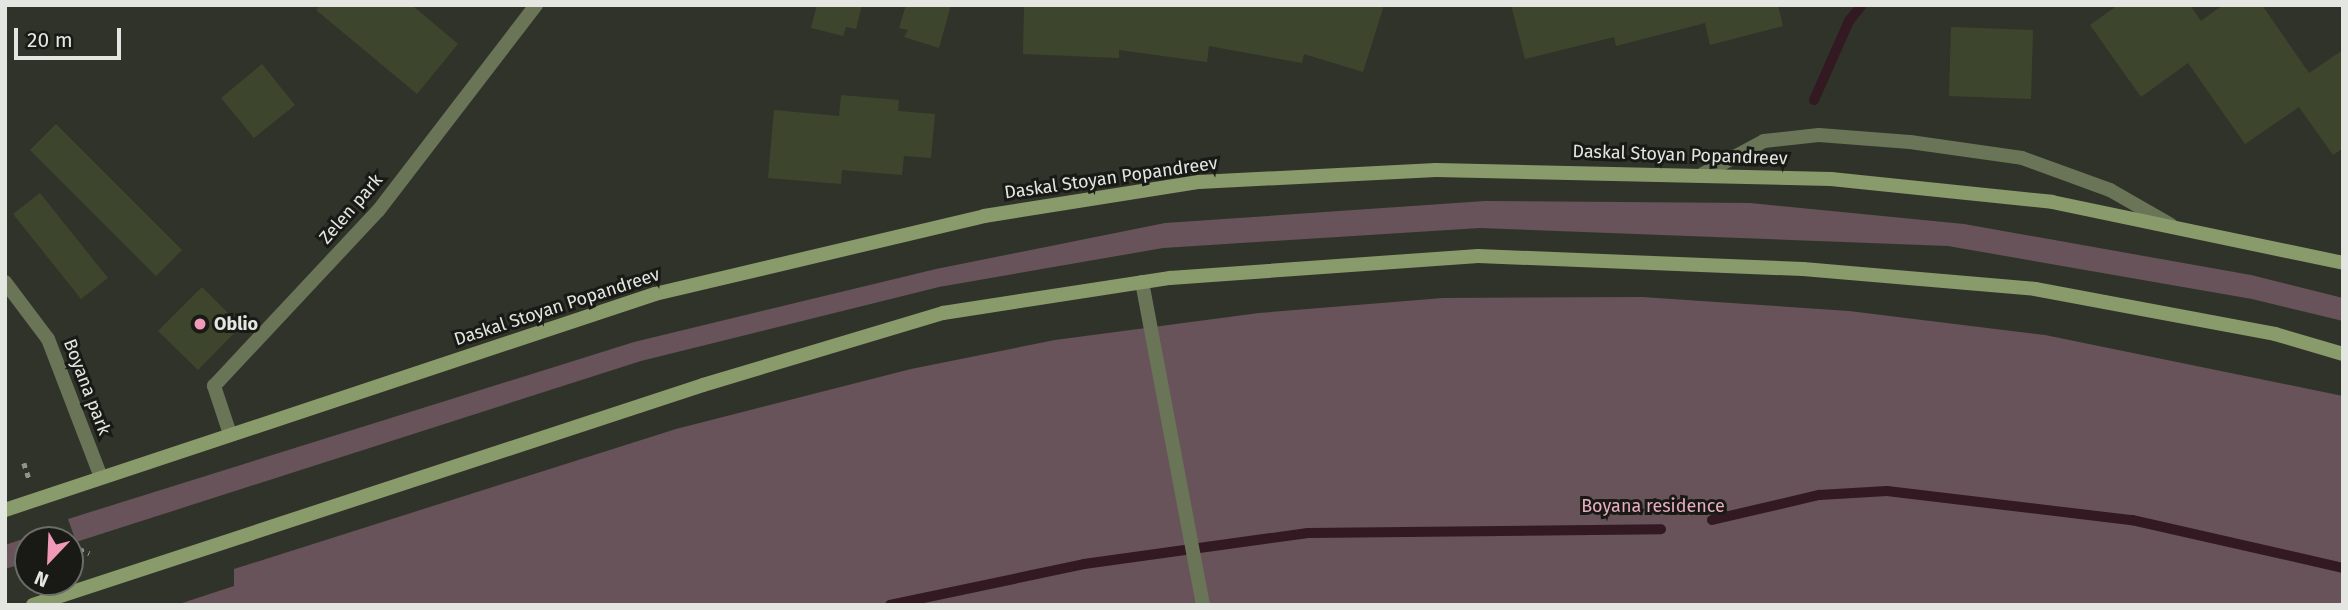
<!DOCTYPE html>
<style>
body{margin:0}
#map{position:relative;width:2348px;height:610px;overflow:hidden;background:#30332a;font-family:"Fira Sans",sans-serif}
div>[style]{position:absolute}
[style*='--x']{left:calc(var(--x)*1px);top:calc(var(--y)*1px);width:calc(var(--w)*1px);rotate:calc(var(--a)*1deg)}
.green>*{inset:0;background:#675359}
.stream>*{height:10px;margin:-5px;padding:0 5px;transform-origin:5px;border-radius:5px;background:#321922}
.building>*{inset:0;background:#3d462c}
.path>*{height:4.5px;margin-top:-2.25px;transform-origin:0;background:repeating-linear-gradient(90deg,#91948d 0 5px,transparent 0 10px)}
.lane>*{height:14px;margin:-7px;padding:0 7px;transform-origin:7px;border-radius:7px;background:#6a7557}
.street>*{height:14px;margin:-7px;padding:0 7px;transform-origin:7px;border-radius:7px;background:#6a7557}
.secondary>*{height:14px;margin:-7px;padding:0 7px;transform-origin:7px;border-radius:7px;background:#899b6b}
.dots>*{width:19px;height:19px;translate:-50% -50%;box-sizing:border-box;border:4px solid #191a16;border-radius:50%}
span{translate:-50% -50%;white-space:nowrap;text-align:center;line-height:1.15;-webkit-text-stroke:6px #191a16;paint-order:stroke}
.street-label{font-size:18px;color:#e4e7e1}
.poi-label{font-size:18px;color:#e4e7e1;font-weight:700}
.left{translate:0 -50%;text-align:left}
.park-label{font-size:18px;color:#e9adc0}
.frame{position:absolute;inset:0;border:7px solid #e4e7e1;pointer-events:none}
.north{position:absolute;left:14px;top:526px;width:70px;height:70px;box-sizing:border-box;background:#191a16;border:2px solid #6a6c67;border-radius:50%;rotate:203deg;font-size:19px;font-weight:700;line-height:28px;text-align:center;color:#e4e7e1}
.north::after{content:'';display:block;margin:auto;width:24px;height:32px;background:#f09ab7;clip-path:polygon(50% 0,100% 100%,50% 72%,0 100%)}
.scale{position:absolute;left:14px;top:28px;width:107px;height:32px;box-sizing:border-box;border:4px solid #e4e7e1;border-top:0;padding-left:9px;font-size:21px;line-height:24px;white-space:nowrap;color:#e4e7e1;-webkit-text-stroke:5px #191a16;paint-order:stroke}
</style>
<div id="map">
<div class="green">
<div style="clip-path:polygon(1485px 201px,1750px 203px,1964px 224px,2251px 275px,2343px 298px,2343px 321px,2252px 299px,1948px 246px,1480px 228px,1163px 248px,939px 287px,641px 361px,76px 542px,68px 519px,634px 342px,936px 269px,1165px 223px)"></div>
<div style="clip-path:polygon(1642px 297px,1849px 311px,2045px 335px,2343px 396px,2343px 605px,176px 605px,234px 586px,234px 569px,676px 429px,911px 369px,1055px 340px,1259px 313px,1443px 298px)"></div>
<div style="clip-path:polygon(29px 537px,28px 562px,5px 569px,5px 545px)"></div>
</div>
<div class="stream">
<div style="--x:1814;--y:100;--w:86;--a:-66.1"></div>
<div style="--x:1849;--y:21;--w:21;--a:-51"></div>
<div style="--x:1712;--y:520;--w:110;--a:-13.2"></div>
<div style="--x:1819;--y:495;--w:68;--a:-3.4"></div>
<div style="--x:1887;--y:491;--w:247;--a:6.8"></div>
<div style="--x:2132;--y:520;--w:216;--a:12.8"></div>
<div style="--x:890;--y:605;--w:198;--a:-11.9"></div>
<div style="--x:1084;--y:564;--w:226;--a:-7.9"></div>
<div style="--x:1308;--y:533;--w:353;--a:-0.6"></div>
</div>
<div class="building">
<div style="clip-path:polygon(321px 5px,412px 5px,458px 44px,417px 94px,316px 10px)"></div>
<div style="clip-path:polygon(817px 5px,862px 5px,856px 29px,846px 27px,843px 36px,811px 28px)"></div>
<div style="clip-path:polygon(906px 5px,951px 5px,939px 48px,904px 37px,908px 30px,899px 28px)"></div>
<div style="clip-path:polygon(1024px 5px,1384px 5px,1363px 72px,1304px 54px,1302px 63px,1209px 46px,1207px 62px,1119px 50px,1119px 58px,1023px 54px)"></div>
<div style="clip-path:polygon(1511px 5px,1778px 5px,1783px 26px,1710px 45px,1705px 23px,1616px 46px,1614px 37px,1525px 59px)"></div>
<div style="clip-path:polygon(2118px 5px,2190px 5px,2201px 21px,2223px 5px,2262px 5px,2309px 73px,2343px 50px,2343px 148px,2333px 155px,2299px 107px,2245px 144px,2188px 63px,2141px 97px,2090px 25px)"></div>
<div style="clip-path:polygon(1951px 27px,2033px 30px,2031px 99px,1949px 96px)"></div>
<div style="clip-path:polygon(262px 64px,295px 105px,254px 138px,221px 98px)"></div>
<div style="clip-path:polygon(841px 95px,899px 100px,898px 111px,935px 114px,931px 158px,904px 156px,902px 175px,842px 170px,841px 184px,768px 178px,774px 110px,839px 116px)"></div>
<div style="clip-path:polygon(56px 124px,182px 250px,156px 276px,30px 150px)"></div>
<div style="clip-path:polygon(40px 193px,108px 278px,81px 299px,13px 214px)"></div>
<div style="clip-path:polygon(202px 287px,241px 326px,198px 370px,158px 331px)"></div>
</div>
<div class="path">
<div style="--x:24;--y:463;--w:16;--a:72"></div>
<div style="--x:51;--y:538;--w:4;--a:27"></div>
<div style="--x:70;--y:545;--w:21;--a:23"></div>
</div>
<div class="lane">
<div style="--x:1703;--y:174;--w:69;--a:-28.4"></div>
<div style="--x:1764;--y:141;--w:55;--a:-6.2"></div>
<div style="--x:1819;--y:135;--w:91;--a:4.4"></div>
<div style="--x:1910;--y:142;--w:113;--a:8.1"></div>
<div style="--x:2022;--y:158;--w:94;--a:20"></div>
<div style="--x:2110;--y:190;--w:70;--a:29.8"></div>
<div style="--x:1142;--y:282;--w:329;--a:79.3"></div>
</div>
<div class="street">
<div style="--x:5;--y:282;--w:71;--a:53"></div>
<div style="--x:48;--y:339;--w:148;--a:69"></div>
<div style="--x:230;--y:434;--w:51;--a:-108.4"></div>
<div style="--x:214;--y:386;--w:240;--a:-46.9"></div>
<div style="--x:378;--y:211;--w:260;--a:-52.5"></div>
</div>
<div class="secondary">
<div style="--x:5;--y:510;--w:685;--a:-18.38"></div>
<div style="--x:655;--y:294;--w:338;--a:-13.3"></div>
<div style="--x:984;--y:216;--w:218;--a:-9"></div>
<div style="--x:1199;--y:182;--w:237;--a:-2.9"></div>
<div style="--x:1436;--y:170;--w:395;--a:1.3"></div>
<div style="--x:1831;--y:179;--w:222;--a:5.9"></div>
<div style="--x:2052;--y:202;--w:297;--a:11.8"></div>
<div style="--x:33;--y:605;--w:705;--a:-18.18"></div>
<div style="--x:703;--y:385;--w:251;--a:-16.7"></div>
<div style="--x:943;--y:313;--w:230;--a:-8.8"></div>
<div style="--x:1170;--y:278;--w:309;--a:-4.1"></div>
<div style="--x:1478;--y:256;--w:325;--a:2.3"></div>
<div style="--x:1803;--y:269;--w:233;--a:4.9"></div>
<div style="--x:2035;--y:289;--w:244;--a:10.6"></div>
<div style="--x:2275;--y:334;--w:71;--a:16.4"></div>
</div>
<div class="dots">
<div style="left:200px;top:324px;background:#f09ab7"></div>
</div>
<div class="street-label">
<span style="left:1680px;top:155px;rotate:2deg">Daskal Stoyan Popandreev</span>
<span style="left:1111px;top:178px;rotate:-8deg">Daskal Stoyan Popandreev</span>
<span style="left:351px;top:209px;rotate:-49deg">Zelen park</span>
<span style="left:557px;top:307px;rotate:-18deg">Daskal Stoyan Popandreev</span>
<span style="left:87px;top:387px;rotate:69deg">Boyana park</span>
</div>
<div class="poi-label">
<span class="left" style="left:214px;top:324px">Oblio</span>
</div>
<div class="park-label">
<span style="left:1653px;top:506px">Boyana residence</span>
</div>
<div class="frame"></div>
<div class="north">N</div>
<div class="scale">20 m</div>
</div>
